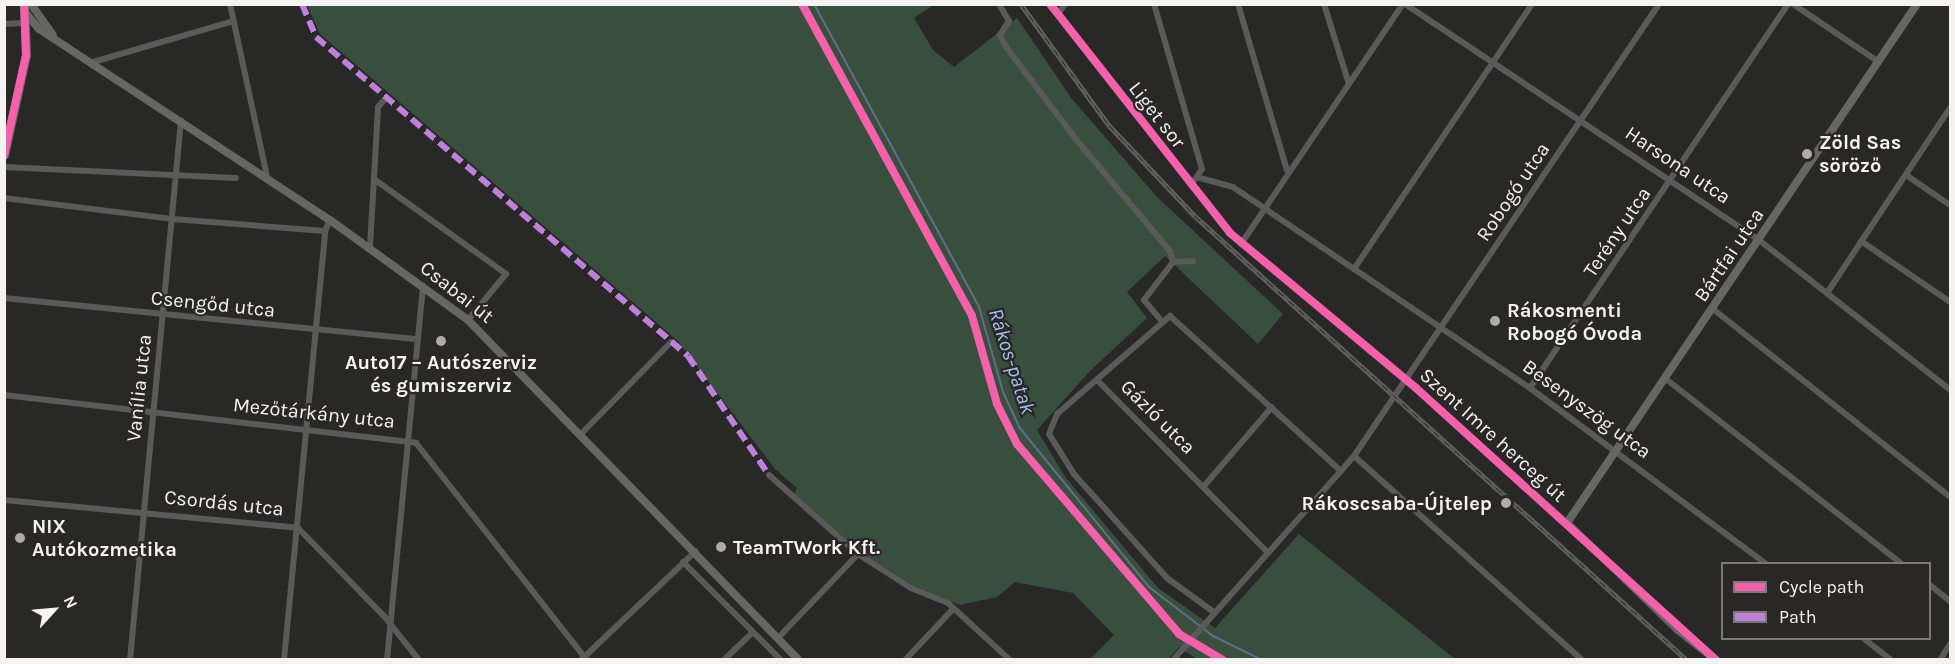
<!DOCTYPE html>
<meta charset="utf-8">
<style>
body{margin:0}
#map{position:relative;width:1955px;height:664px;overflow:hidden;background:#282827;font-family:Karla,sans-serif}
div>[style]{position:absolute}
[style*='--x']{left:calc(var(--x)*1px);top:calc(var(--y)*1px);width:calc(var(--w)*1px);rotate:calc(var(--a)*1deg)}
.green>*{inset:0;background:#384f3e}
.stream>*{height:2px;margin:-1px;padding:0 1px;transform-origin:1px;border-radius:1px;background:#606f89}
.street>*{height:6px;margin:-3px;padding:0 3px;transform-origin:3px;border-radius:3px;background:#5a5a5a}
.secondary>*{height:8px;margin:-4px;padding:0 4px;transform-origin:4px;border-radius:4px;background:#666665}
.primary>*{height:9px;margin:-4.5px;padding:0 4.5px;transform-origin:4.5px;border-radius:4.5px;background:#646463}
.rail>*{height:4.5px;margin-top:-2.25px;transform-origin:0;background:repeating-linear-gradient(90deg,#292826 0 7px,#606060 0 14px);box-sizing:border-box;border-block:2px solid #606060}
.quiet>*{height:6px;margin-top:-3px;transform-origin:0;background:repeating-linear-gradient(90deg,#c07fdc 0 12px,transparent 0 18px)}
.cycleway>*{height:8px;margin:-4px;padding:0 4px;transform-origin:4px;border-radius:4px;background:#f560ab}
.dots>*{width:16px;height:16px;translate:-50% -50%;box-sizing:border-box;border:3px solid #292826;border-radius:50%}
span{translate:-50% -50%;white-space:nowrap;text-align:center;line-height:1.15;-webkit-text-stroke:4.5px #292826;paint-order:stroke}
.street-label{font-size:20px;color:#f4f3f2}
.poi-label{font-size:20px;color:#f4f3f2;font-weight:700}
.left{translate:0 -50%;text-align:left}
.right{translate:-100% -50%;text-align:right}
.water-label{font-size:21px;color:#a4bff2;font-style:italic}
.frame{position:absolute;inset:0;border:6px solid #f4f3f2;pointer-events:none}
.legend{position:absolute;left:1721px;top:562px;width:210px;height:78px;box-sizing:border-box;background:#292826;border:2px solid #7a7978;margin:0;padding:8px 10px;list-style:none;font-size:18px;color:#f4f3f2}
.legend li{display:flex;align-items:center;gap:12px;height:30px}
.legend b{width:30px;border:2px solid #7a7978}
.north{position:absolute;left:24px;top:580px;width:60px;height:60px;-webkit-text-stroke:4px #292826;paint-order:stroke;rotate:64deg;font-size:16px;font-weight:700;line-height:24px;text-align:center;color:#f4f3f2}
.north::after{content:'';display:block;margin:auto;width:21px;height:27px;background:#f4f3f2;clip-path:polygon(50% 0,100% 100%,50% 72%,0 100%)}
</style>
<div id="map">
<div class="green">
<div style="clip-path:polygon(307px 5px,934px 5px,914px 18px,933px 50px,954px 67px,1017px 18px,1072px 99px,1157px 197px,1283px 314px,1258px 344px,1165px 256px,1127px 292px,1147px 318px,1090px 371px,1037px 430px,1066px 478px,1158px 588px,1215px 628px,1299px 534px,1455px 659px,1198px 660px,1179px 647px,1168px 659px,1090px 659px,1114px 635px,1073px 593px,1015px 582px,997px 597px,960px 605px,912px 585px,862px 553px,794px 494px,797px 488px,775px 469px,678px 341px,320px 34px)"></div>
</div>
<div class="stream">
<div style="--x:814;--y:4;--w:345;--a:61.4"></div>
<div style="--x:979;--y:307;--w:88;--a:74.2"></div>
<div style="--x:1003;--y:392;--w:38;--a:65"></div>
<div style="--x:1019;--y:427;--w:206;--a:50.9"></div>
<div style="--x:1149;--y:587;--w:81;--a:37.4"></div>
<div style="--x:1213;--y:636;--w:55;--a:26.1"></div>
</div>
<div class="street">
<div style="--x:230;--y:4;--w:177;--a:77.9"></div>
<div style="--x:999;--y:4;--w:20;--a:60"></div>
<div style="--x:1009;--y:21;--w:17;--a:123"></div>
<div style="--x:1000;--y:35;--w:13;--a:63"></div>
<div style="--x:1006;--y:47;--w:121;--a:52.8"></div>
<div style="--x:1079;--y:143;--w:141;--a:49.9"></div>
<div style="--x:1170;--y:251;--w:11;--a:75"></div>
<div style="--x:1173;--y:262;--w:48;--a:127.3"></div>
<div style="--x:1144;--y:300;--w:26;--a:50"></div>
<div style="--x:1050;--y:4;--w:291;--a:51.8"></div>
<div style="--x:1230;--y:233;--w:242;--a:39.8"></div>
<div style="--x:1416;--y:388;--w:203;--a:41.8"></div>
<div style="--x:1154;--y:4;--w:172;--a:73.8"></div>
<div style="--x:1202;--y:169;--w:18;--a:124"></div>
<div style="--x:1238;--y:4;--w:173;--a:73.6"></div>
<div style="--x:1324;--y:4;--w:81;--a:72.7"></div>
<div style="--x:1405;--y:4;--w:425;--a:33.7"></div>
<div style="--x:1759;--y:240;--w:243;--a:38.1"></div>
<div style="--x:1793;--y:4;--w:104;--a:34"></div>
<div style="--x:1058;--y:14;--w:12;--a:-55"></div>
<div style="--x:4;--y:24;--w:18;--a:-3"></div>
<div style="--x:93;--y:62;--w:146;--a:-16.3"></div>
<div style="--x:4;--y:167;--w:232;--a:2.7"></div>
<div style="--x:1906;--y:175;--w:53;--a:34.3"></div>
<div style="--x:1200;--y:178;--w:34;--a:15"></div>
<div style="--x:1233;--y:187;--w:359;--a:34.1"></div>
<div style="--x:1530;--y:388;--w:294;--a:36.7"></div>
<div style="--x:374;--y:179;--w:163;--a:35.7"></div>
<div style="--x:506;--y:274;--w:60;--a:129.6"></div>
<div style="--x:4;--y:198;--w:169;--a:7.1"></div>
<div style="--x:172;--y:219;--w:153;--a:4.5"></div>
<div style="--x:1861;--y:241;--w:108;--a:34.4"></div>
<div style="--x:1241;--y:244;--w:290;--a:-56"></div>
<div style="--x:370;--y:247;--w:140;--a:-86.7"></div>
<div style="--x:378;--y:107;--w:11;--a:-49"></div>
<div style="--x:1173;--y:262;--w:20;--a:-3"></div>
<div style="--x:1354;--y:269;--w:319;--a:-56.1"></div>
<div style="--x:1827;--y:293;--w:222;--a:-56.4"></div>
<div style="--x:4;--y:298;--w:416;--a:5.7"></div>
<div style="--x:1713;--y:309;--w:303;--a:38.4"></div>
<div style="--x:1666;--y:379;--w:300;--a:38.1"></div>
<div style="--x:1097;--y:380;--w:243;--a:45.3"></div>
<div style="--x:1530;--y:388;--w:463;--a:-56.1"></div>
<div style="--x:4;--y:395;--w:415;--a:6.6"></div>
<div style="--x:416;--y:443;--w:276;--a:51.8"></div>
<div style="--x:582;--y:433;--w:127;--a:-45.6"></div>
<div style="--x:1354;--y:456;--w:306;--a:41.8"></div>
<div style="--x:769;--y:475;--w:119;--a:41.6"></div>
<div style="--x:858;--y:554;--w:63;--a:32.7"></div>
<div style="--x:911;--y:588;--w:40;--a:22"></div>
<div style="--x:948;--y:603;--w:84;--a:42.6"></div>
<div style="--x:1204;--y:486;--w:104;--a:-49.3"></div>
<div style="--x:4;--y:500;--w:295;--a:5.4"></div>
<div style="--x:298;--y:528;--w:123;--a:45.7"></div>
<div style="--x:384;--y:616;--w:56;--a:51.5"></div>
<div style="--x:683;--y:562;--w:139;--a:45"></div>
<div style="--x:1930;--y:585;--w:26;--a:39"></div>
<div style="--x:1215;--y:613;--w:59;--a:-143.9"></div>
<div style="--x:1167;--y:578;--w:140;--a:-131.8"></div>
<div style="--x:1074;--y:474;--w:47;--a:-122"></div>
<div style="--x:1049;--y:434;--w:22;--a:-68"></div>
<div style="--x:1057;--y:414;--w:150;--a:-40.9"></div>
<div style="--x:1170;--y:316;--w:231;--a:42.2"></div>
<div style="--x:778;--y:638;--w:116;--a:-46.4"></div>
<div style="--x:1863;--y:638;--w:36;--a:38"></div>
<div style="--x:130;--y:660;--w:542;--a:-84.6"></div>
<div style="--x:284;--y:660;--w:431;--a:-84.5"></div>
<div style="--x:325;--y:231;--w:12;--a:-66"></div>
<div style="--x:387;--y:660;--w:376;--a:-84.5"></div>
<div style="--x:581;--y:660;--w:158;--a:-43.5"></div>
<div style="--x:724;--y:660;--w:40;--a:-44"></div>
<div style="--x:905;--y:660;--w:71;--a:-46.7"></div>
<div style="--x:1173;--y:660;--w:273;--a:-48.4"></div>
<div style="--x:1354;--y:456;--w:545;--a:-55.99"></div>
<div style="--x:1940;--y:660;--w:19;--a:-58"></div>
</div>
<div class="secondary">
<div style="--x:31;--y:4;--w:38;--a:55"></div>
<div style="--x:25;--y:12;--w:22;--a:51"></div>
<div style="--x:39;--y:29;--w:348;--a:33.3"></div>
<div style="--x:330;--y:220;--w:170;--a:35.9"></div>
<div style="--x:468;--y:320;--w:475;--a:45.8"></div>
<div style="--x:1716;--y:660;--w:48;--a:-141.7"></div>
<div style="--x:1678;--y:630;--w:154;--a:-136.1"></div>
<div style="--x:1567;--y:523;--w:626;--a:-56.01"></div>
</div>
<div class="primary">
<div style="--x:4;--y:155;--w:102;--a:-77.6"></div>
<div style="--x:26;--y:55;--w:51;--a:-92.2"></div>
</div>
<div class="rail">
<div style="--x:1021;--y:4;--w:150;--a:54"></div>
<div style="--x:1109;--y:125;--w:125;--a:46.6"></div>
<div style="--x:1195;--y:216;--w:663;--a:42.06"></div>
</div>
<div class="quiet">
<div style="--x:302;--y:4;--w:36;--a:67"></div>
<div style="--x:316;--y:37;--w:490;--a:40.6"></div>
<div style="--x:688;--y:356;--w:144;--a:55.8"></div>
</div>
<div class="cycleway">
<div style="--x:802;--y:4;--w:355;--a:61.4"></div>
<div style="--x:972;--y:316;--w:91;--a:74.1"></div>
<div style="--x:997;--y:404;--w:45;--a:63.4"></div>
<div style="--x:1017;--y:444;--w:250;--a:49.5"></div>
<div style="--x:1179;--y:634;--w:51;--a:30.6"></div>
<div style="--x:1050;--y:4;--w:291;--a:51.8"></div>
<div style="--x:1230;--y:233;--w:242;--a:39.8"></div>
<div style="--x:1416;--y:388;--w:405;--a:42.2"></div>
<div style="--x:4;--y:155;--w:102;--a:-77.6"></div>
<div style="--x:26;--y:55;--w:51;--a:-92.2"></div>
</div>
<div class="dots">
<div style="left:1807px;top:154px;background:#adacab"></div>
<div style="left:1495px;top:321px;background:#adacab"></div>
<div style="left:441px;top:341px;background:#adacab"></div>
<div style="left:1506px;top:503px;background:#adacab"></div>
<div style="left:20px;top:538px;background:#adacab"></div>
<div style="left:721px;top:547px;background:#adacab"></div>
</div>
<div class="street-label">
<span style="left:1157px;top:115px;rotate:52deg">Liget sor</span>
<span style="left:1678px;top:165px;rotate:34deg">Harsona utca</span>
<span style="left:1513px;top:192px;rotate:-56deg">Robogó utca</span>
<span style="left:1617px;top:232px;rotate:-56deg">Terény utca</span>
<span style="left:1729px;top:255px;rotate:-56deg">Bártfai utca</span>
<span style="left:457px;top:292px;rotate:38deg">Csabai út</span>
<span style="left:213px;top:304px;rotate:6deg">Csengőd utca</span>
<span style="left:139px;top:388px;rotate:-84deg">Vanília utca</span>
<span style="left:1587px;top:409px;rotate:36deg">Besenyszög utca</span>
<span style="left:314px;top:413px;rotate:6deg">Mezőtárkány utca</span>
<span style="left:1158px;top:417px;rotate:45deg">Gázló utca</span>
<span style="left:1493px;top:435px;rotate:42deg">Szent Imre herceg út</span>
<span style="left:224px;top:503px;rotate:6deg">Csordás utca</span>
</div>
<div class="poi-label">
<span class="left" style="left:1819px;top:154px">Zöld Sas<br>söröző</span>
<span class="left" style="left:1507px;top:322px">Rákosmenti<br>Robogó Óvoda</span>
<span style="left:441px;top:374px">Auto17 – Autószerviz<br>és gumiszerviz</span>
<span class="right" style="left:1492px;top:503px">Rákoscsaba-Újtelep</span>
<span class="left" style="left:32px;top:538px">NIX<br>Autókozmetika</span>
<span class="left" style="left:733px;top:547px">TeamTWork Kft.</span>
</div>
<div class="water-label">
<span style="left:1012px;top:361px;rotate:72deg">Rákos-patak</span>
</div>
<div class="frame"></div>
<ul class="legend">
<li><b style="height:8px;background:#f560ab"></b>Cycle path</li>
<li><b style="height:8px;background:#c07fdc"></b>Path</li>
</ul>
<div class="north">N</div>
</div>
